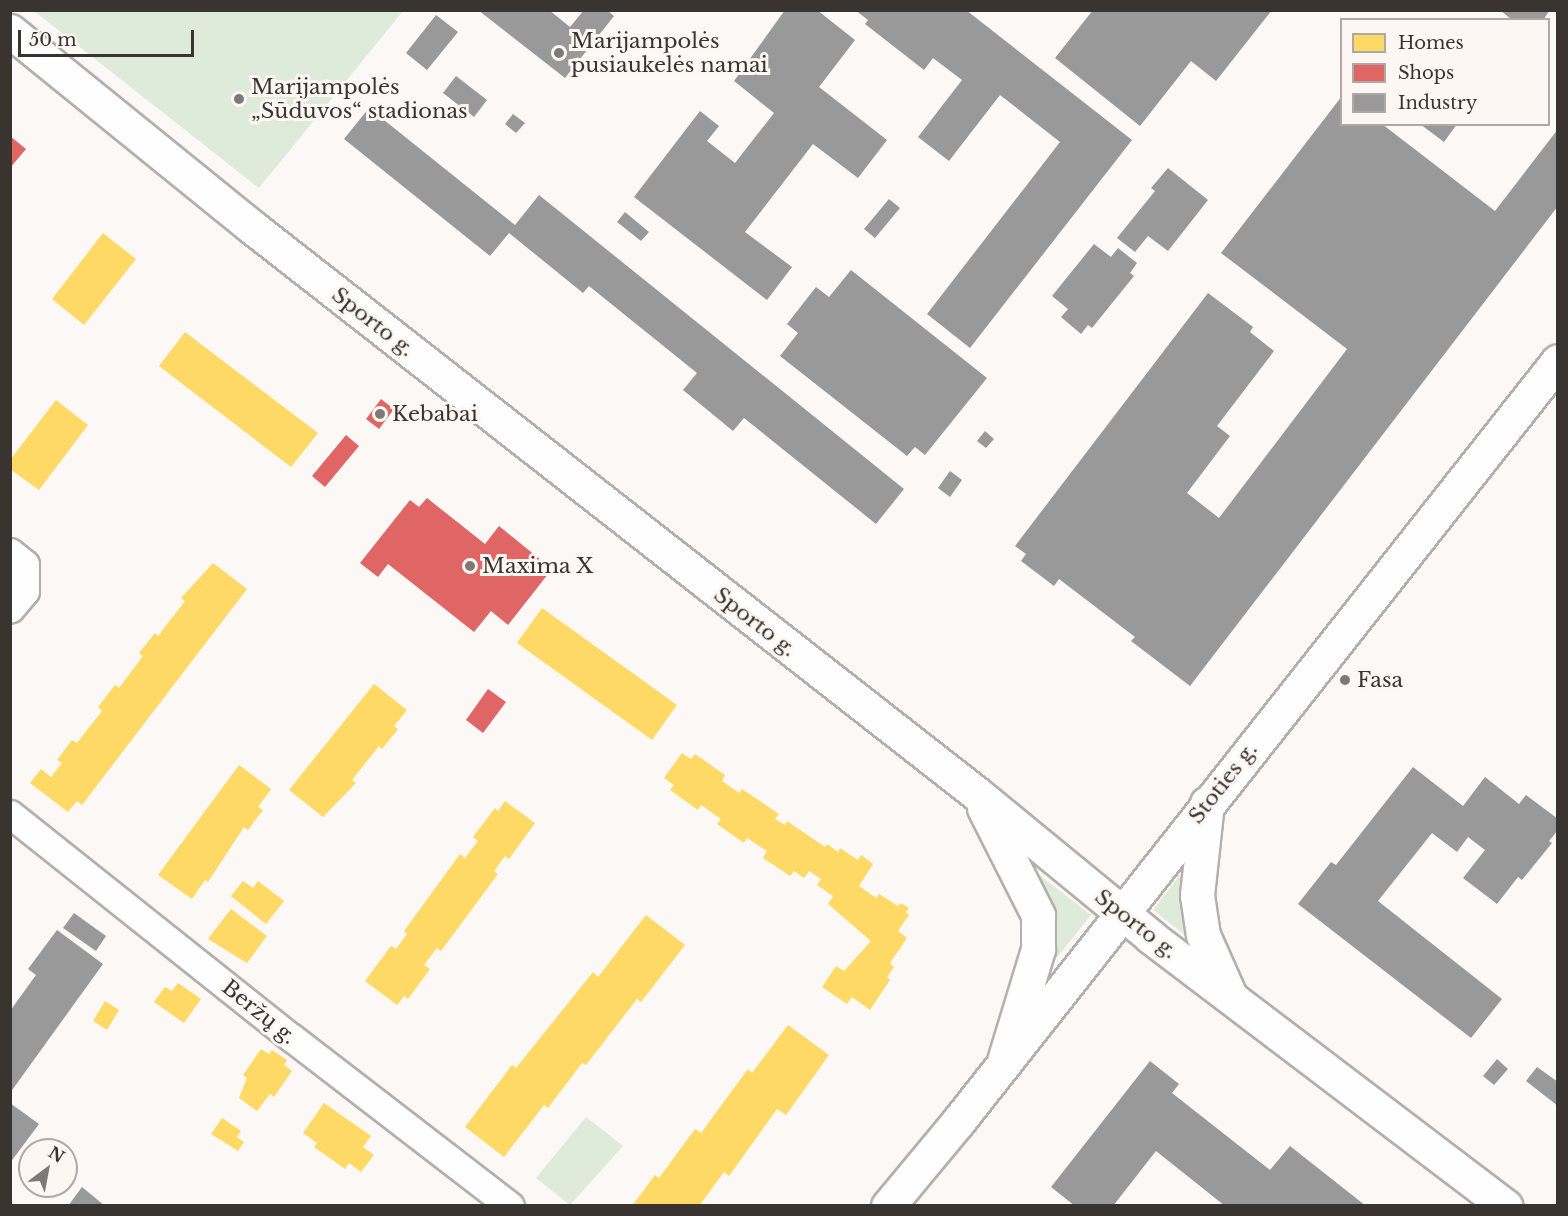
<!DOCTYPE html>
<meta charset="utf-8">
<style>
body{margin:0}
#map{position:relative;width:1568px;height:1216px;overflow:hidden;background:#fbf8f5;font-family:"Libre Baskerville",serif}
div>[style]{position:absolute}
[style*='--x']{left:calc(var(--x)*1px);top:calc(var(--y)*1px);width:calc(var(--w)*1px);rotate:calc(var(--a)*1deg)}
.green>*{inset:0;background:#deebdb}
.homes>*{inset:0;background:#ffd966}
.shops>*{inset:0;background:#e06666}
.industry>*{inset:0;background:#999}
.roads{filter:drop-shadow(2px 0 #b4afac) drop-shadow(-2px 0 #b4afac) drop-shadow(0 2px #b4afac) drop-shadow(0 -2px #b4afac)}
.street>*{height:27px;margin:-13.5px;padding:0 13.5px;transform-origin:13.5px;border-radius:13.5px;background:#fefefe}
.secondary>*{height:33px;margin:-16.5px;padding:0 16.5px;transform-origin:16.5px;border-radius:16.5px;background:#fefefe}
.primary>*{height:33px;margin:-16.5px;padding:0 16.5px;transform-origin:16.5px;border-radius:16.5px;background:#fefefe}
.dots>*{width:16px;height:16px;translate:-50% -50%;box-sizing:border-box;border:3px solid #fdf7f3;border-radius:50%}
span{translate:-50% -50%;white-space:nowrap;text-align:center;line-height:1.15;-webkit-text-stroke:6px #fdf7f3;paint-order:stroke}
.poi-label{font-size:21px;color:#3a3431}
.left{translate:0 -50%;text-align:left}
.street-label{font-size:21px;color:#3a3431}
.frame{position:absolute;inset:0;border:12px solid #3a3431;pointer-events:none}
.legend{position:absolute;left:1340px;top:18px;width:210px;height:108px;box-sizing:border-box;background:#fdf7f3;border:2px solid #afa9a5;margin:0;padding:8px 10px;list-style:none;font-size:18px;color:#3a3431}
.legend li{display:flex;align-items:center;gap:12px;height:30px}
.legend b{width:30px;border:2px solid #afa9a5}
.north{position:absolute;left:18px;top:1138px;width:60px;height:60px;box-sizing:border-box;background:#fdf7f3;border:2px solid #afa9a5;border-radius:50%;rotate:32deg;font-size:16px;font-weight:700;line-height:24px;text-align:center;color:#3a3431}
.north::after{content:'';display:block;margin:auto;width:21px;height:27px;background:#7e7976;clip-path:polygon(50% 0,100% 100%,50% 72%,0 100%)}
.scale{position:absolute;left:18px;top:30px;width:176px;height:27px;box-sizing:border-box;border:3px solid #3a3431;border-top:0;padding-left:8px;font-size:18px;line-height:21px;white-space:nowrap;color:#3a3431;-webkit-text-stroke:4px #fdf7f3;paint-order:stroke}
</style>
<div id="map">
<div class="green">
<div style="clip-path:polygon(34px 11px,403px 11px,259px 188px)"></div>
<div style="clip-path:polygon(1020px 860px,1091px 915px,1034px 986px)"></div>
<div style="clip-path:polygon(1191px 860px,1198px 945px,1153px 910px)"></div>
<div style="clip-path:polygon(586px 1117px,623px 1146px,570px 1205px,536px 1178px)"></div>
</div>
<div class="homes">
<div style="clip-path:polygon(103px 233px,136px 259px,84px 325px,52px 299px)"></div>
<div style="clip-path:polygon(185px 332px,318px 433px,291px 467px,159px 366px)"></div>
<div style="clip-path:polygon(56px 400px,88px 425px,39px 490px,10px 469px,10px 460px)"></div>
<div style="clip-path:polygon(213px 563px,247px 589px,82px 805px,77px 801px,68px 812px,30px 783px,41px 769px,51px 777px,62px 763px,57px 760px,72px 740px,77px 743px,102px 711px,98px 707px,115px 685px,119px 688px,143px 656px,139px 653px,155px 633px,158px 636px,185px 601px,181px 598px)"></div>
<div style="clip-path:polygon(542px 608px,677px 705px,652px 740px,517px 643px)"></div>
<div style="clip-path:polygon(374px 684px,407px 710px,394px 726px,398px 729px,382px 749px,379px 746px,352px 780px,356px 783px,323px 817px,289px 790px)"></div>
<div style="clip-path:polygon(682px 753px,691px 759px,695px 754px,725px 775px,722px 781px,739px 793px,742px 789px,779px 814px,775px 819px,785px 825px,787px 821px,825px 847px,827px 844px,838px 852px,840px 848px,858px 860px,861px 855px,873px 864px,859px 886px,876px 898px,879px 894px,898px 906px,901px 903px,909px 908px,906px 912px,909px 915px,898px 931px,907px 938px,890px 963px,894px 967px,887px 977px,890px 980px,870px 1010px,852px 997px,847px 1004px,822px 987px,836px 966px,844px 971px,871px 941px,828px 904px,833px 896px,817px 885px,821px 879px,809px 871px,804px 878px,794px 871px,790px 876px,763px 858px,767px 851px,747px 838px,744px 843px,717px 824px,721px 819px,701px 805px,698px 810px,670px 790px,674px 785px,664px 778px)"></div>
<div style="clip-path:polygon(239px 765px,271px 789px,258px 807px,263px 810px,248px 830px,244px 827px,208px 882px,205px 880px,192px 899px,158px 875px)"></div>
<div style="clip-path:polygon(505px 801px,535px 823px,509px 859px,505px 856px,494px 871px,498px 874px,441px 951px,437px 948px,424px 965px,430px 969px,408px 999px,404px 996px,397px 1005px,365px 981px,391px 946px,396px 949px,407px 934px,404px 931px,460px 854px,465px 858px,478px 841px,473px 837px,495px 808px,498px 811px)"></div>
<div style="clip-path:polygon(243px 881px,253px 888px,258px 881px,284px 901px,266px 924px,231px 896px)"></div>
<div style="clip-path:polygon(231px 909px,267px 936px,247px 963px,208px 939px)"></div>
<div style="clip-path:polygon(646px 915px,685px 945px,641px 1002px,637px 999px,586px 1065px,582px 1063px,548px 1108px,544px 1105px,504px 1157px,465px 1127px,512px 1065px,516px 1068px,593px 972px,598px 977px)"></div>
<div style="clip-path:polygon(178px 983px,201px 999px,184px 1023px,154px 1002px,165px 987px,172px 991px)"></div>
<div style="clip-path:polygon(105px 1001px,119px 1010px,107px 1030px,93px 1021px)"></div>
<div style="clip-path:polygon(788px 1025px,829px 1055px,786px 1115px,777px 1109px,729px 1176px,724px 1172px,699px 1206px,632px 1206px,655px 1175px,659px 1178px,695px 1129px,701px 1133px,748px 1069px,752px 1073px)"></div>
<div style="clip-path:polygon(261px 1049px,269px 1054px,272px 1050px,287px 1060px,284px 1065px,292px 1071px,274px 1097px,270px 1094px,257px 1111px,239px 1098px,247px 1078px,243px 1075px)"></div>
<div style="clip-path:polygon(324px 1103px,371px 1136px,363px 1147px,374px 1155px,361px 1172px,349px 1163px,345px 1169px,314px 1147px,317px 1143px,303px 1133px)"></div>
<div style="clip-path:polygon(222px 1118px,241px 1131px,237px 1137px,244px 1142px,238px 1151px,211px 1134px)"></div>
</div>
<div class="shops">
<div style="clip-path:polygon(10px 136px,26px 149px,10px 168px)"></div>
<div style="clip-path:polygon(381px 399px,394px 409px,379px 429px,366px 419px)"></div>
<div style="clip-path:polygon(346px 435px,359px 446px,325px 487px,312px 476px)"></div>
<div style="clip-path:polygon(427px 498px,485px 544px,499px 526px,552px 569px,508px 625px,491px 611px,474px 632px,388px 564px,378px 577px,360px 563px,410px 500px,419px 507px)"></div>
<div style="clip-path:polygon(488px 689px,506px 702px,483px 733px,466px 720px)"></div>
</div>
<div class="industry">
<div style="clip-path:polygon(478px 10px,549px 10px,570px 27px,584px 10px,607px 10px,614px 16px,565px 78px)"></div>
<div style="clip-path:polygon(785px 10px,817px 10px,855px 40px,819px 87px,887px 140px,858px 178px,813px 144px,745px 232px,792px 267px,767px 300px,634px 197px,700px 111px,719px 126px,707px 141px,735px 163px,774px 113px,734px 81px)"></div>
<div style="clip-path:polygon(855px 10px,966px 10px,1132px 140px,970px 348px,927px 314px,1060px 142px,1000px 95px,949px 161px,918px 137px,962px 80px,933px 58px,924px 70px,865px 24px,868px 20px)"></div>
<div style="clip-path:polygon(1093px 10px,1272px 10px,1216px 81px,1191px 61px,1140px 126px,1055px 58px)"></div>
<div style="clip-path:polygon(1500px 10px,1550px 10px,1543px 20px,1512px 20px)"></div>
<div style="clip-path:polygon(436px 15px,458px 32px,427px 70px,406px 53px)"></div>
<div style="clip-path:polygon(456px 76px,487px 100px,474px 117px,443px 93px)"></div>
<div style="clip-path:polygon(1342px 96px,1342px 124px,1382px 124px,1495px 211px,1558px 129px,1558px 206px,1190px 686px,1131px 641px,1135px 637px,1059px 579px,1054px 586px,1021px 561px,1026px 554px,1015px 546px,1208px 293px,1253px 327px,1250px 332px,1274px 351px,1217px 426px,1230px 436px,1187px 493px,1219px 518px,1347px 349px,1221px 253px)"></div>
<div style="clip-path:polygon(369px 108px,515px 225px,539px 195px,904px 489px,876px 524px,744px 418px,733px 431px,683px 390px,697px 373px,589px 286px,583px 293px,509px 233px,490px 256px,344px 139px)"></div>
<div style="clip-path:polygon(513px 114px,525px 123px,516px 133px,505px 124px)"></div>
<div style="clip-path:polygon(1420px 124px,1457px 124px,1444px 142px)"></div>
<div style="clip-path:polygon(1168px 168px,1208px 200px,1168px 251px,1148px 236px,1135px 252px,1117px 238px,1155px 191px,1151px 188px)"></div>
<div style="clip-path:polygon(889px 199px,900px 208px,875px 238px,864px 229px)"></div>
<div style="clip-path:polygon(625px 212px,649px 232px,641px 241px,617px 222px)"></div>
<div style="clip-path:polygon(1094px 244px,1111px 257px,1118px 248px,1137px 263px,1130px 273px,1134px 276px,1092px 328px,1088px 325px,1081px 334px,1061px 317px,1068px 309px,1052px 296px)"></div>
<div style="clip-path:polygon(851px 270px,987px 378px,925px 455px,915px 447px,907px 456px,780px 356px,798px 333px,787px 324px,816px 287px,829px 297px)"></div>
<div style="clip-path:polygon(985px 431px,994px 439px,986px 448px,977px 441px)"></div>
<div style="clip-path:polygon(950px 471px,962px 480px,950px 497px,938px 488px)"></div>
<div style="clip-path:polygon(1413px 767px,1463px 806px,1485px 777px,1519px 804px,1526px 795px,1558px 819px,1558px 830px,1549px 841px,1552px 843px,1522px 880px,1518px 877px,1497px 904px,1463px 878px,1485px 850px,1468px 837px,1457px 852px,1432px 833px,1378px 901px,1502px 999px,1471px 1038px,1298px 904px,1331px 862px,1336px 865px)"></div>
<div style="clip-path:polygon(74px 913px,106px 936px,96px 951px,63px 928px)"></div>
<div style="clip-path:polygon(57px 930px,103px 964px,10px 1093px,10px 1011px,36px 975px,28px 969px)"></div>
<div style="clip-path:polygon(1497px 1059px,1508px 1069px,1494px 1085px,1483px 1076px)"></div>
<div style="clip-path:polygon(1150px 1061px,1179px 1084px,1172px 1093px,1270px 1170px,1290px 1146px,1366px 1206px,1225px 1206px,1156px 1151px,1113px 1206px,1075px 1206px,1051px 1187px)"></div>
<div style="clip-path:polygon(1537px 1067px,1558px 1082px,1558px 1106px,1526px 1081px)"></div>
<div style="clip-path:polygon(10px 1103px,39px 1124px,10px 1163px)"></div>
<div style="clip-path:polygon(82px 1187px,105px 1206px,68px 1206px)"></div>
</div>
<div class="roads">
<div class="street">
<div style="--x:10;--y:552;--w:19;--a:39"></div>
<div style="--x:25;--y:564;--w:27;--a:90"></div>
<div style="--x:25;--y:591;--w:23;--a:130"></div>
<div style="--x:10;--y:814;--w:360;--a:38.5"></div>
<div style="--x:292;--y:1038;--w:275;--a:37.6"></div>
</div>
<div class="secondary">
<div style="--x:10;--y:31;--w:311;--a:39"></div>
<div style="--x:252;--y:227;--w:919;--a:38.02"></div>
<div style="--x:976;--y:793;--w:227;--a:39.4"></div>
<div style="--x:1151;--y:937;--w:445;--a:37.2"></div>
<div style="--x:1207;--y:803;--w:93;--a:96.2"></div>
<div style="--x:1197;--y:895;--w:40;--a:81.5"></div>
<div style="--x:1203;--y:935;--w:67;--a:66.1"></div>
<div style="--x:984;--y:808;--w:120;--a:63.2"></div>
<div style="--x:1038;--y:915;--w:34;--a:90"></div>
<div style="--x:1038;--y:949;--w:120;--a:106.9"></div>
</div>
<div class="primary">
<div style="--x:888;--y:1206;--w:108;--a:-50.3"></div>
<div style="--x:957;--y:1123;--w:970;--a:-51.74"></div>
</div>
</div>
<div class="dots">
<div style="left:559px;top:53px;background:#7e7976"></div>
<div style="left:239px;top:99px;background:#7e7976"></div>
<div style="left:380px;top:414px;background:#7e7976"></div>
<div style="left:470px;top:566px;background:#7e7976"></div>
<div style="left:1345px;top:680px;background:#7e7976"></div>
</div>
<div class="poi-label">
<span class="left" style="left:571px;top:53px">Marijampolės<br>pusiaukelės namai</span>
<span class="left" style="left:251px;top:99px">Marijampolės<br>„Sūduvos“ stadionas</span>
<span class="left" style="left:392px;top:414px">Kebabai</span>
<span class="left" style="left:482px;top:566px">Maxima X</span>
<span class="left" style="left:1357px;top:680px">Fasa</span>
</div>
<div class="street-label">
<span style="left:373px;top:322px;rotate:38deg">Sporto g.</span>
<span style="left:755px;top:622px;rotate:38deg">Sporto g.</span>
<span style="left:1223px;top:783px;rotate:-52deg">Stoties g.</span>
<span style="left:1136px;top:924px;rotate:38deg">Sporto g.</span>
<span style="left:259px;top:1012px;rotate:39deg">Beržų g.</span>
</div>
<div class="frame"></div>
<ul class="legend">
<li><b style="height:16px;background:#ffd966"></b>Homes</li>
<li><b style="height:16px;background:#e06666"></b>Shops</li>
<li><b style="height:16px;background:#999"></b>Industry</li>
</ul>
<div class="north">N</div>
<div class="scale">50 m</div>
</div>
